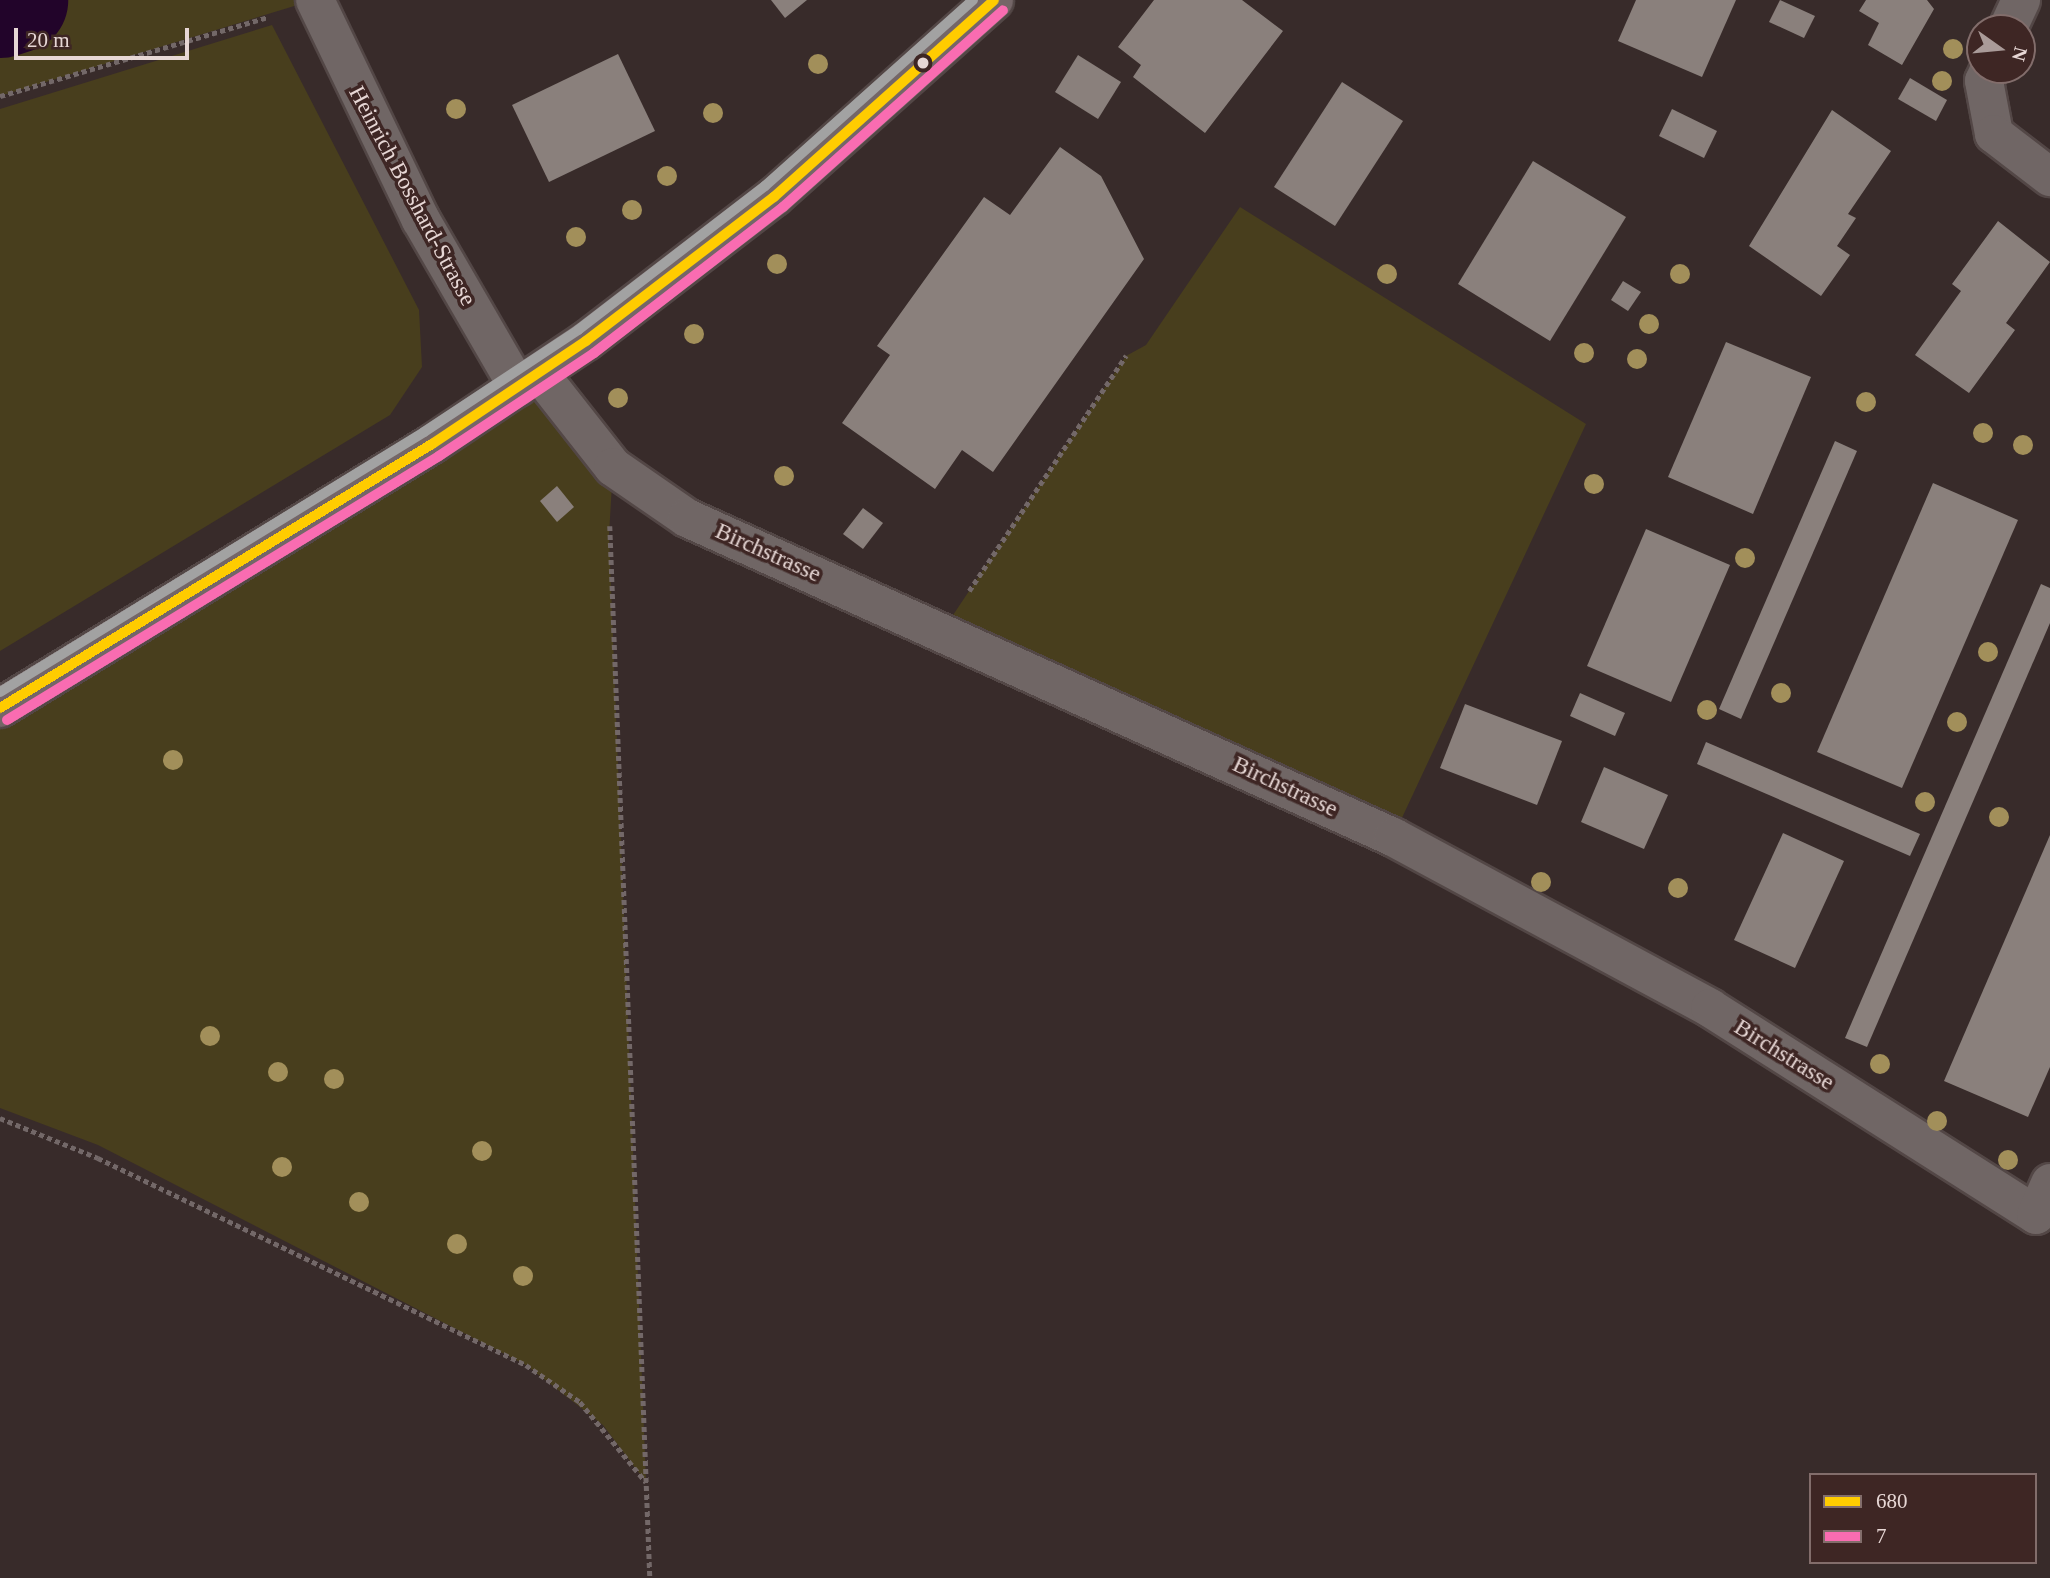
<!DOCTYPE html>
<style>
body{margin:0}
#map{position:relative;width:2050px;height:1578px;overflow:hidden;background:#382b2a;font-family:"Times New Roman",serif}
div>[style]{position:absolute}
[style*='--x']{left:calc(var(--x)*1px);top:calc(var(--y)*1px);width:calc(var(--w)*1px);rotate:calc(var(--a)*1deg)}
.green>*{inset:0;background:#483e1d}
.river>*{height:105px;margin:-52.5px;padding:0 52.5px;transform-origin:52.5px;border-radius:52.5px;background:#22042a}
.building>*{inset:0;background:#8a807c}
.path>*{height:4.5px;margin-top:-2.25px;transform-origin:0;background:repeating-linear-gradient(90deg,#736868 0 5px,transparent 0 8.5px)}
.roads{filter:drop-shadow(2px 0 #534746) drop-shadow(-2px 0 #534746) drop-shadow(0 2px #534746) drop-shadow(0 -2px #534746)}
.minor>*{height:38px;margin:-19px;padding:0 19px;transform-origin:19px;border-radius:19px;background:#706665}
.major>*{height:38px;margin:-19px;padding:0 19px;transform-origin:19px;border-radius:19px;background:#746667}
.bus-1>*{height:10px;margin:-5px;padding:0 5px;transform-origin:5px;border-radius:5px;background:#fc0}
.bus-2>*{height:10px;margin:-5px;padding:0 5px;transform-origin:5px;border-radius:5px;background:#f96cb1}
.bus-3>*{height:10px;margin:-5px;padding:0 5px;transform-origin:5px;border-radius:5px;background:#a2a2a2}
.trees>*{width:20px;height:20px;margin:-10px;border-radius:50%;background:#a28f5a}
.dots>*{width:19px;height:19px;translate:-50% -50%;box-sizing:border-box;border:4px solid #3e2624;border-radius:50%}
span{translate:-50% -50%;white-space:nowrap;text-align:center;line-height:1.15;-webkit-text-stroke:7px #3e2624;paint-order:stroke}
.street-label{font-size:23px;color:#e7d7d5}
.legend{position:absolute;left:1809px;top:1473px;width:228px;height:91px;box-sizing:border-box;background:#3e2624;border:2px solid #826d6b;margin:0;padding:9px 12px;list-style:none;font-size:21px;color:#e7d7d5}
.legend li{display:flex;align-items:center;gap:14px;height:35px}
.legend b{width:35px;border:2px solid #826d6b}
.north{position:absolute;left:1966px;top:14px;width:70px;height:70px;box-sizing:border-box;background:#3e2624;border:2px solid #826d6b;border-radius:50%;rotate:105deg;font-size:19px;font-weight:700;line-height:28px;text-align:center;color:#e7d7d5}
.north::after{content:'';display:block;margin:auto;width:24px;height:32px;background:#aa9b99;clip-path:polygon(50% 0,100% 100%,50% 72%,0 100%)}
.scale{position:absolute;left:14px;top:28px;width:175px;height:32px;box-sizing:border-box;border:4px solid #e7d7d5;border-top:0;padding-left:9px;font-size:21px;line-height:24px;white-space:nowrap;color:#e7d7d5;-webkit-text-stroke:5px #3e2624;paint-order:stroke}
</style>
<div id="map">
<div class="green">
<div style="clip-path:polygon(0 0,314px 0,0 96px)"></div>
<div style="clip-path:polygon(272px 25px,419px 310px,422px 367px,390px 415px,0 651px,0 109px)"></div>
<div style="clip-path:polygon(1240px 207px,1586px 424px,1393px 837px,943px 630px,1126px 356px,1146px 345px)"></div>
<div style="clip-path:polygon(539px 373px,613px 467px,609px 535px,646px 1482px,603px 1425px,526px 1365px,98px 1145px,0 1108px,0 708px)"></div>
</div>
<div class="river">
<div style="--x:0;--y:5;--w:16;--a:-18"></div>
</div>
<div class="building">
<div style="clip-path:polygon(771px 0,807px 0,785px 18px)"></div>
<div style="clip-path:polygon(1154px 0,1242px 0,1283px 31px,1205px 133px,1133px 77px,1141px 65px,1118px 47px)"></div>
<div style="clip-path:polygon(1636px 0,1736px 0,1702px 77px,1618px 41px)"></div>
<div style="clip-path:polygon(1780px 0,1815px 16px,1804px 38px,1769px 22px)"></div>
<div style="clip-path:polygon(1866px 0,1927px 0,1934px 9px,1902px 65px,1868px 45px,1879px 23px,1859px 11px)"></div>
<div style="clip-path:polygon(618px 54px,655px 131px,549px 182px,512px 105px)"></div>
<div style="clip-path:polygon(1078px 55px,1121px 82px,1098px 119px,1055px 92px)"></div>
<div style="clip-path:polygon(1910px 78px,1947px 100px,1936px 121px,1898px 99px)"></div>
<div style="clip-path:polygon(1342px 82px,1403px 121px,1335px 226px,1274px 187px)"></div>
<div style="clip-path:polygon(1672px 109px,1717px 131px,1704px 158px,1659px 136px)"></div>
<div style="clip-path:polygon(1832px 110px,1891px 151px,1848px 214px,1856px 218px,1837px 246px,1850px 255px,1821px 296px,1749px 246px)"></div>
<div style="clip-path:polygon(1060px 147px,1101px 176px,1144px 259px,993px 472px,962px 450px,935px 489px,842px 423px,890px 355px,877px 346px,984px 197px,1010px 215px)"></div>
<div style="clip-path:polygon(1533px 161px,1626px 217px,1550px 341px,1458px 284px)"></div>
<div style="clip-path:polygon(1998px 221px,2050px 262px,2006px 323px,2015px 330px,1969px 393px,1915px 355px,1961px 291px,1952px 284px)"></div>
<div style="clip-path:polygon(1623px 281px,1641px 292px,1628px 311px,1611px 300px)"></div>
<div style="clip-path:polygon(1726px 342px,1811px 377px,1753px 514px,1668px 477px)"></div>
<div style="clip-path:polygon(1835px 441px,1857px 451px,1741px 719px,1719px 709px)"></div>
<div style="clip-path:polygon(1933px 483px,2018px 520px,1902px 788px,1817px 752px)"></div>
<div style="clip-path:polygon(557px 486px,574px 507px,557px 522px,540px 501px)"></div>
<div style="clip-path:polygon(863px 508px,883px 523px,863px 549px,843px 534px)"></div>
<div style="clip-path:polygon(1646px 529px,1730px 565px,1671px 702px,1587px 666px)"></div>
<div style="clip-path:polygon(2041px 584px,2050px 588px,2050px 623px,1867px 1047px,1845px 1038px)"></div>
<div style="clip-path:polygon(1580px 693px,1625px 713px,1615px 736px,1570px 716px)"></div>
<div style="clip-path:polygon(1465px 704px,1562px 741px,1537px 805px,1440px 768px)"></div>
<div style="clip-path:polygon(1706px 742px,1920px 834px,1910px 856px,1697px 764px)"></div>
<div style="clip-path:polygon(1604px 767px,1668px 795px,1644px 849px,1581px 822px)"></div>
<div style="clip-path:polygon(1783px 833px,1844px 861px,1795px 968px,1734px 940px)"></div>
<div style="clip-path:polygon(2050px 835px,2050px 1067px,2028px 1117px,1944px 1081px)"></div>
</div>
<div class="path">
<div style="--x:0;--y:96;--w:279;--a:-16.4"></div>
<div style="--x:610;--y:526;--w:1053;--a:87.82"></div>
<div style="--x:969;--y:591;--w:283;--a:-56.3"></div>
<div style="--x:0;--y:1118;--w:106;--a:22.2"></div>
<div style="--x:98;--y:1158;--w:475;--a:25.8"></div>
<div style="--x:526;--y:1365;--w:65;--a:34.4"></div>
<div style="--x:580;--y:1402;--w:104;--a:50.5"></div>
</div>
<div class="roads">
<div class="minor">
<div style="--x:315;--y:0;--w:244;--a:64.3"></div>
<div style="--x:421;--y:220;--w:193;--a:59.9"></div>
<div style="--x:2008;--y:28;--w:31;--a:-65"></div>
<div style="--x:1989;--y:70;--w:12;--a:114"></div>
<div style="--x:1984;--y:81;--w:54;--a:79.3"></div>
<div style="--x:1994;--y:134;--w:71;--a:37.5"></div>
<div style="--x:539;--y:373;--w:120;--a:51.8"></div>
<div style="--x:613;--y:467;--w:90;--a:34.6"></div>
<div style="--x:687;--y:518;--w:775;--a:24.32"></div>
<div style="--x:1393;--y:837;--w:360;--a:28.3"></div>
<div style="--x:1710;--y:1008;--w:386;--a:32.4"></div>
<div style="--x:2036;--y:1215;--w:35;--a:-66"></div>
</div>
<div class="major">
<div style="--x:0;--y:708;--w:506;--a:-31.43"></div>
<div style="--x:432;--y:444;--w:185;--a:-33.8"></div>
<div style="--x:586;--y:341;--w:237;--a:-37.5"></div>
<div style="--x:774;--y:197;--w:295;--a:-41.8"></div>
</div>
</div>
<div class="bus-1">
<div style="--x:0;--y:708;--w:506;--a:-31.43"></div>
<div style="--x:432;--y:444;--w:185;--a:-33.8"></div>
<div style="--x:586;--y:341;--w:237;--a:-37.5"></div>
<div style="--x:774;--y:197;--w:295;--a:-41.8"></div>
</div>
<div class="bus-2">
<div style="--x:7;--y:720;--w:506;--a:-31.43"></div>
<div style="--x:439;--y:456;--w:186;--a:-33.6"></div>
<div style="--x:594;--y:353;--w:239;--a:-37.7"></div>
<div style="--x:783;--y:207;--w:295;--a:-41.8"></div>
</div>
<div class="bus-3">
<div style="--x:0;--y:692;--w:497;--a:-31.5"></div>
<div style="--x:424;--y:432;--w:185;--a:-33.5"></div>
<div style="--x:578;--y:330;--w:236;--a:-37.6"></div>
<div style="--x:765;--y:186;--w:279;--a:-41.8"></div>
</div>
<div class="trees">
<div style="left:1953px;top:49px"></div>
<div style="left:818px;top:64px"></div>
<div style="left:1942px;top:81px"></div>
<div style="left:456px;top:109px"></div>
<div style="left:713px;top:113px"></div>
<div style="left:667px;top:176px"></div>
<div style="left:632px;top:210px"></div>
<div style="left:576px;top:237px"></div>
<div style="left:777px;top:264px"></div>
<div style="left:1387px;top:274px"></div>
<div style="left:1680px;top:274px"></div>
<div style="left:1649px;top:324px"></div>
<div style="left:694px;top:334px"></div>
<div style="left:1584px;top:353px"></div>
<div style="left:1637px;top:359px"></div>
<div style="left:618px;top:398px"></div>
<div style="left:1866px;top:402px"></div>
<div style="left:1983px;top:433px"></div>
<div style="left:2023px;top:445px"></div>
<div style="left:784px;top:476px"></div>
<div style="left:1594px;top:484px"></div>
<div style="left:1745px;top:558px"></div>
<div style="left:1988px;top:652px"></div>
<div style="left:1781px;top:693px"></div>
<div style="left:1707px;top:710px"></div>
<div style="left:1957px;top:722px"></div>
<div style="left:173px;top:760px"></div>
<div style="left:1925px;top:802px"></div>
<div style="left:1999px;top:817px"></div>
<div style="left:1541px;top:882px"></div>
<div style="left:1678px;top:888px"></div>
<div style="left:210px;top:1036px"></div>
<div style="left:1880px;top:1064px"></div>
<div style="left:278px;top:1072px"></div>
<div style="left:334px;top:1079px"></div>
<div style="left:1937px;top:1121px"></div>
<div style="left:482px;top:1151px"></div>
<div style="left:2008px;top:1160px"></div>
<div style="left:282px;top:1167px"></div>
<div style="left:359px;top:1202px"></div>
<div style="left:457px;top:1244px"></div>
<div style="left:523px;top:1276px"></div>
</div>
<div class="dots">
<div style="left:923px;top:63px;background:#e7d7d5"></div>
</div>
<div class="street-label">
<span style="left:412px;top:196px;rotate:62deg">Heinrich Bosshard-Strasse</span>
<span style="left:768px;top:553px;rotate:24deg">Birchstrasse</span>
<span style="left:1285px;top:787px;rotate:25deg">Birchstrasse</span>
<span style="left:1784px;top:1055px;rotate:32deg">Birchstrasse</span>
</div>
<ul class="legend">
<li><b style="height:9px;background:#fc0"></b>680</li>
<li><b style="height:9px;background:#f96cb1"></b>7</li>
</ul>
<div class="north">N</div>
<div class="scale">20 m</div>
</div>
